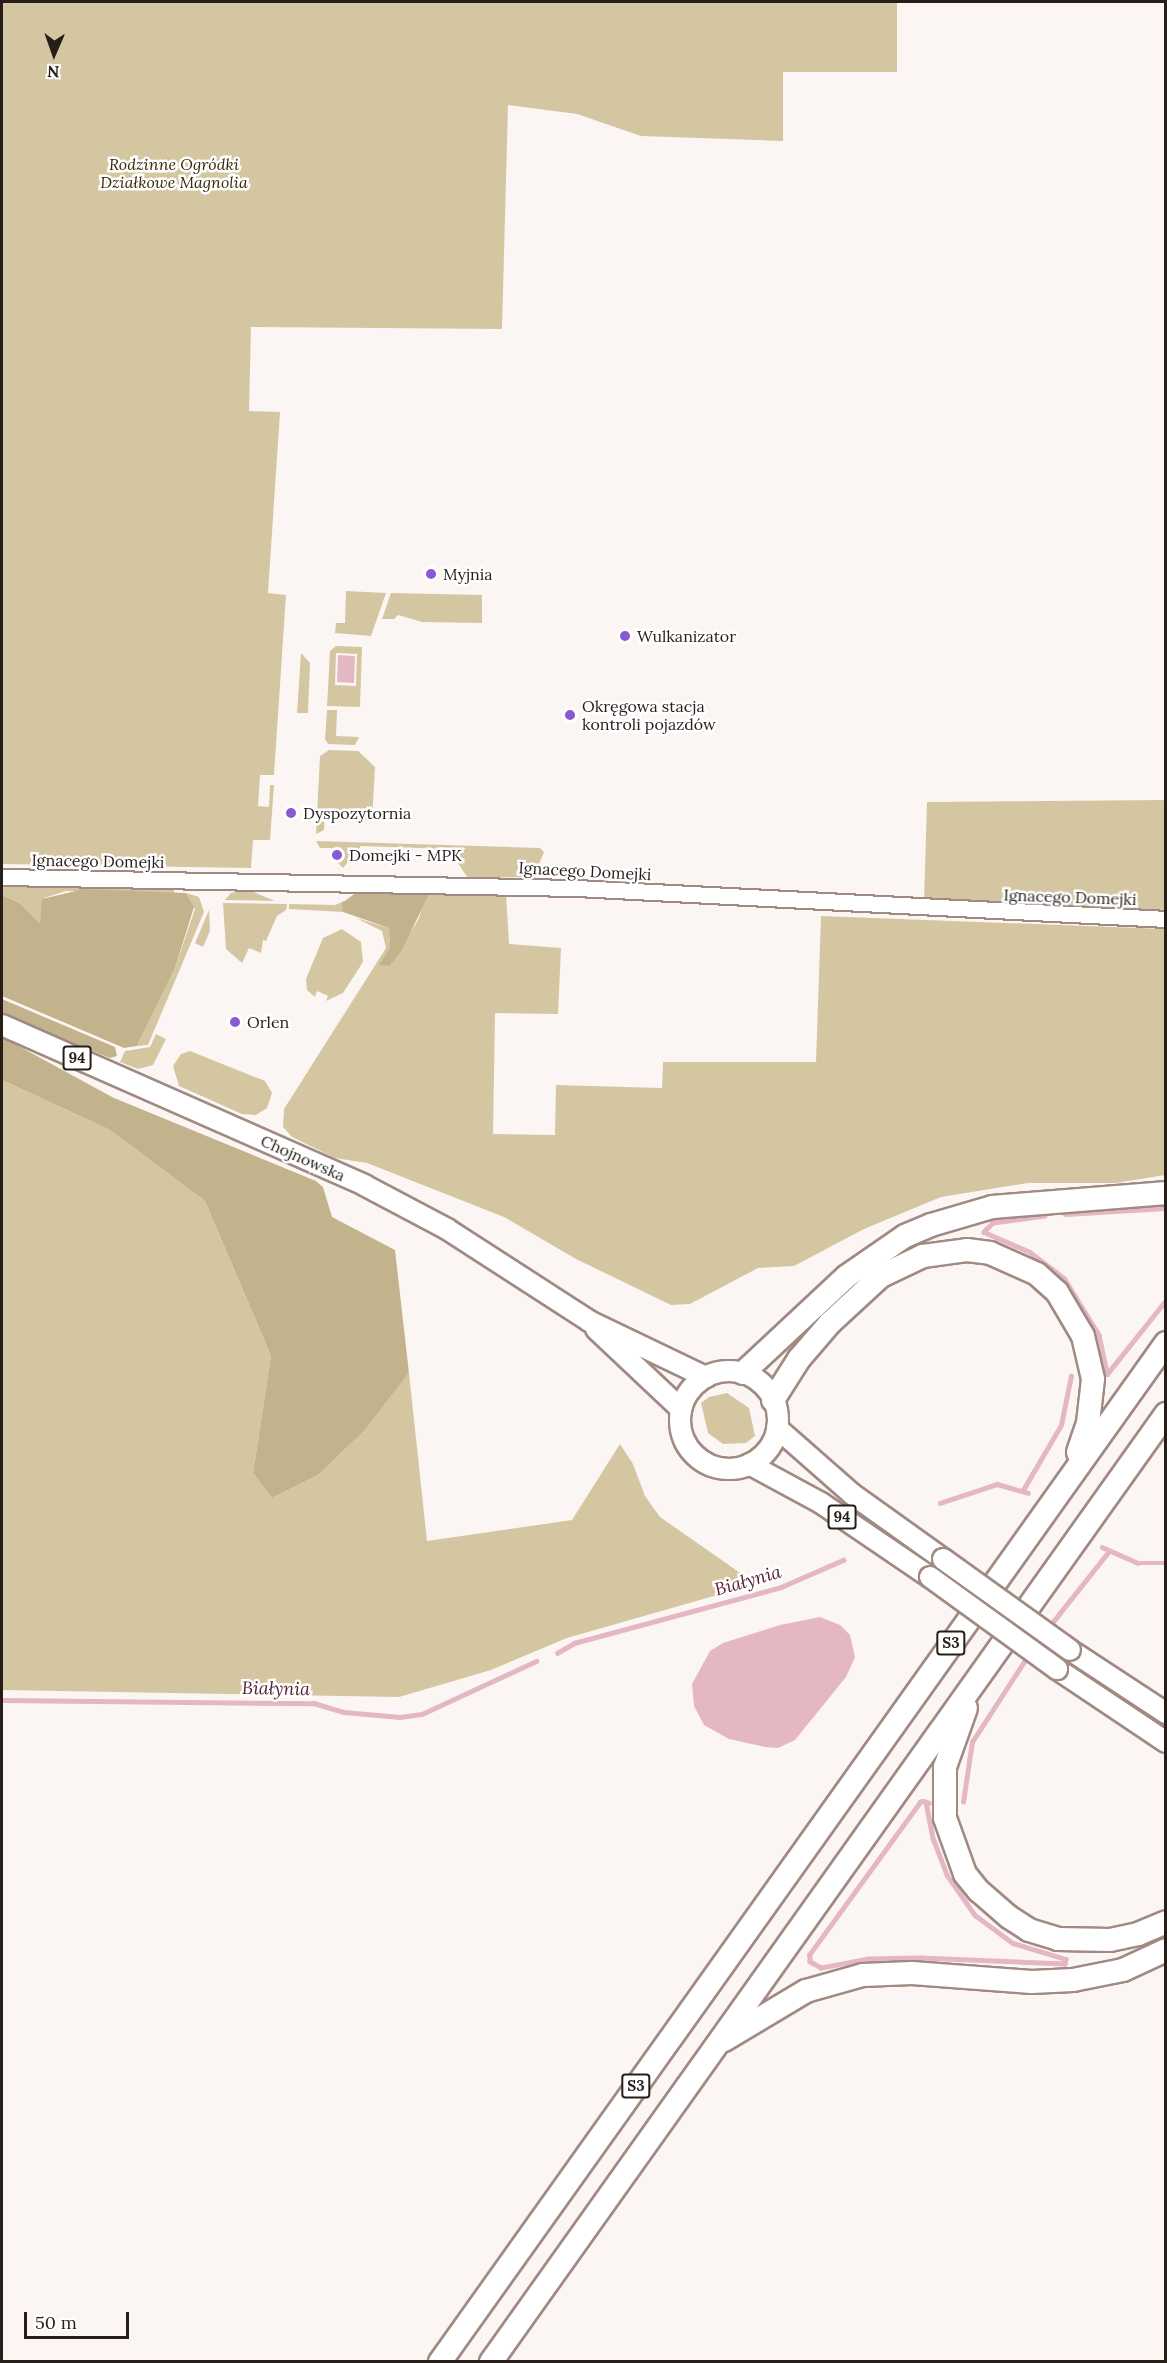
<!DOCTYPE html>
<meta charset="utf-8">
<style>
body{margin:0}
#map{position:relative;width:1167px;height:2363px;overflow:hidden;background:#fbf6f4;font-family:Lora,serif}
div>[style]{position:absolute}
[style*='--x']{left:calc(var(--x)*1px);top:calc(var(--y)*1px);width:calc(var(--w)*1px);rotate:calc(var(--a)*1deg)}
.green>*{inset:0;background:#d5c6a2}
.forest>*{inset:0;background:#c3b38d}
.water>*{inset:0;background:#e4b7c2}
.stream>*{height:4.5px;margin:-2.25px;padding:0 2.25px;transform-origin:2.25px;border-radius:2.25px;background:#e4b7c2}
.roads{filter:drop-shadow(2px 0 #a08a81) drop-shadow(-2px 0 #a08a81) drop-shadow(0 2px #a08a81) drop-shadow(0 -2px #a08a81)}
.minor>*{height:15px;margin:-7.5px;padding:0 7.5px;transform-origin:7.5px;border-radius:7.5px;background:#fff}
.major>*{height:20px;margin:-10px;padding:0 10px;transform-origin:10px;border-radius:10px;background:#fff}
.major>.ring{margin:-10px;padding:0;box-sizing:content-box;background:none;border:20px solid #fff;border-radius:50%}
.highway>*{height:22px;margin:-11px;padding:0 11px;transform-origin:11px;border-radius:11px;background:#fff}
.bridges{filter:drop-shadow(2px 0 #a08a81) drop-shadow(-2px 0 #a08a81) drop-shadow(0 2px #a08a81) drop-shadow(0 -2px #a08a81)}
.major-bridge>*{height:20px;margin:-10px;padding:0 10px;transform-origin:10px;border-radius:10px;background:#fff}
.dots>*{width:16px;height:16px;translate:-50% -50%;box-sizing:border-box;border:3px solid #fff;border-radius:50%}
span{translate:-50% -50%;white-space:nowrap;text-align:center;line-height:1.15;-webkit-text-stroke:5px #fff;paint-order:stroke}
.shield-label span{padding:2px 4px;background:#fff;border:2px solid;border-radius:4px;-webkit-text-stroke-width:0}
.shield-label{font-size:15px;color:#271e1a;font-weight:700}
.park-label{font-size:16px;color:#352908;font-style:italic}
.poi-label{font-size:16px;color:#271e1a}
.left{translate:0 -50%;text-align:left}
.street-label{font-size:16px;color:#271e1a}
.water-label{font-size:18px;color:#592234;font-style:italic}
.frame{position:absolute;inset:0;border:3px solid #271e1a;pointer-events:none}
.north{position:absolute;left:24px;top:24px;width:60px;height:60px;-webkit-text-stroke:4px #fff;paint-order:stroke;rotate:182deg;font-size:16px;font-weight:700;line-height:24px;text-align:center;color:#271e1a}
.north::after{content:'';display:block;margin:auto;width:21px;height:27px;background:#271e1a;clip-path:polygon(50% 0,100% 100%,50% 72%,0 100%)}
.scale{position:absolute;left:24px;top:2312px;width:105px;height:27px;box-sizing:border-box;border:3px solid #271e1a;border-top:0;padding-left:8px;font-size:18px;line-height:21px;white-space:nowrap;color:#271e1a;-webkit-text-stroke:4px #fff;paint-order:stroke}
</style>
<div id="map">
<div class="green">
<div style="clip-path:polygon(2px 2px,897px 2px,897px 72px,783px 72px,783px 141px,641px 136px,577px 114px,508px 105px,502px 329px,251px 327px,249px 411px,280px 412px,268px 593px,286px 595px,274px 775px,260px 775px,258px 806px,269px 807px,270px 785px,274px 785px,270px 840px,253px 840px,251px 868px,2px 864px)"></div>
<div style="clip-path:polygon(346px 591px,386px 593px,371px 636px,335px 633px,336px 623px,345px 623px)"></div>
<div style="clip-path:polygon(391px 593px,482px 595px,482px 623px,422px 622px,398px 615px,394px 619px,382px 619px)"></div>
<div style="clip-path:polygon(evenodd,336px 646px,362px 647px,360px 707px,327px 706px,330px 651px,336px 646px,336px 653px,357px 654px,356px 686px,335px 685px,336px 653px)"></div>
<div style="clip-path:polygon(301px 653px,310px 663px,308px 713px,297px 713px)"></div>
<div style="clip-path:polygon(327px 710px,337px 710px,336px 736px,359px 737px,355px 745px,328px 744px,325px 739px)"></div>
<div style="clip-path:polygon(329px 750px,358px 751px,375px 767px,372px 820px,363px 820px,363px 811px,325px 810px,324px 830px,316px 834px,320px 756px)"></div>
<div style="clip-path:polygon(1165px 800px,1165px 910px,924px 901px,927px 802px)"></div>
<div style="clip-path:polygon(316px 841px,540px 848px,544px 852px,537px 869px,525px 877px,468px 878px,448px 849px,361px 846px,343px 868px,336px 861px,339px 848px,320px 848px)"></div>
<div style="clip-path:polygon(2px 885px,174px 889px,174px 893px,66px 891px,44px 898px,40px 923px,21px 904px,2px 895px)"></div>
<div style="clip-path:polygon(243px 890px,251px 891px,275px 901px,225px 900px,231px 893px)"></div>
<div style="clip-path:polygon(428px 892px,506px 893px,509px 944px,561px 948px,558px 1014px,495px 1013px,493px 1134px,555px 1135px,556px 1085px,662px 1088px,663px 1062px,816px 1062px,821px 916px,1165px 929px,1165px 1175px,1116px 1183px,1028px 1183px,941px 1197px,864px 1229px,794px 1266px,758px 1268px,690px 1304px,671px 1305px,576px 1259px,504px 1217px,367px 1163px,335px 1158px,292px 1137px,283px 1127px,284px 1109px,386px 948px,382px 931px,356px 918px,389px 928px,391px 965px,418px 920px)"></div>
<div style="clip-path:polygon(186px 893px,199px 897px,204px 912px,148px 1045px,137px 1046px,175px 968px,195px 909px)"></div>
<div style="clip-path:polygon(344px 901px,343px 912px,289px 909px,289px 904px,335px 905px)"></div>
<div style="clip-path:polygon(223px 903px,287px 904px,286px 910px,277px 916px,266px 941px,263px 940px,261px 953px,249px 948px,242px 963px,226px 949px)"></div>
<div style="clip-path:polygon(209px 910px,210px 931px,203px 947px,195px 943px)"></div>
<div style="clip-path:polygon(342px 929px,361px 942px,363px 962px,343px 993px,326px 1001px,328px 996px,317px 991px,315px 997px,307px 990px,306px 979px,323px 938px)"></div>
<div style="clip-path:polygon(156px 1034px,166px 1039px,153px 1065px,138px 1069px,120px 1062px,125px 1051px,150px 1047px)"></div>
<div style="clip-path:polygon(190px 1051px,265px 1081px,272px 1093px,267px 1108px,256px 1115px,242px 1114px,179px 1086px,173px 1066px,181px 1054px)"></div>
<div style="clip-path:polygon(2px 1080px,110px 1130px,205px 1201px,271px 1356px,253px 1473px,272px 1498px,318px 1475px,365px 1430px,409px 1373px,427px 1541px,572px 1520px,620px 1444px,633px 1464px,645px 1496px,660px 1517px,756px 1584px,567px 1638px,491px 1670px,399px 1697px,2px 1690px)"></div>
<div style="clip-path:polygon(727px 1393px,749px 1408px,755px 1436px,746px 1443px,723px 1444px,708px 1433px,701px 1403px,709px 1397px)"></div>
</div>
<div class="forest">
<div style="clip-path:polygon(84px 889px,186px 893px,194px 907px,175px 968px,137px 1046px,124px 1048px,2px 996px,2px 895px,21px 904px,40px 923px,42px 899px)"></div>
<div style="clip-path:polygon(357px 892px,429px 894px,402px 950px,390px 966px,379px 965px,390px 948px,389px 928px,343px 912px,342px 903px)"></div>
<div style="clip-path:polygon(2px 999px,115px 1047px,117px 1056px,110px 1058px,9px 1017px,2px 1013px)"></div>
<div style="clip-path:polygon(2px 1037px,114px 1098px,316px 1181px,323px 1187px,332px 1217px,395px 1250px,409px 1373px,365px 1430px,318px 1475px,272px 1498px,253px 1473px,271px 1356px,205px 1201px,110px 1130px,2px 1080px)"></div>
</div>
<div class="water">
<div style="clip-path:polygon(338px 655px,355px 656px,354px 683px,337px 682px)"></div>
<div style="clip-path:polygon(820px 1617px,840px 1625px,850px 1635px,855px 1657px,846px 1677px,795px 1740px,778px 1748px,765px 1747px,729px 1739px,704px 1725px,694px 1706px,692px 1684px,710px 1651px,723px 1643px,780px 1625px)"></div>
</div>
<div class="stream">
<div style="--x:1065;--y:1214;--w:101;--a:-3.4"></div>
<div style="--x:1045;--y:1216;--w:52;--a:172.3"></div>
<div style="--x:993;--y:1223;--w:13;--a:135"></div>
<div style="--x:984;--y:1232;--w:50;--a:23.5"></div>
<div style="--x:1030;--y:1252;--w:43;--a:37.4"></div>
<div style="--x:1064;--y:1278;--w:67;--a:58.4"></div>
<div style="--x:1099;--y:1335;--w:40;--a:78"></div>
<div style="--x:1107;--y:1374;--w:95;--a:-51.4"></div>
<div style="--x:1023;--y:1490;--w:75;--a:-59.7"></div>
<div style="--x:1061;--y:1425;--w:50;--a:-78.5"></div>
<div style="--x:940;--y:1503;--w:60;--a:-18.4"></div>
<div style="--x:997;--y:1484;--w:32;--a:16"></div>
<div style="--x:1102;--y:1547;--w:39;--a:24"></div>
<div style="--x:1138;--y:1563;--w:28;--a:0"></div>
<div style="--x:1048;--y:1628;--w:98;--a:-51.6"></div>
<div style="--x:557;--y:1653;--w:20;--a:-30"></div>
<div style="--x:574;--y:1643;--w:214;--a:-15.1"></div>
<div style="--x:781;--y:1587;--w:68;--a:-23.5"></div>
<div style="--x:2;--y:1700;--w:312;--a:0.6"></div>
<div style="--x:314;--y:1703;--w:31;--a:17"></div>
<div style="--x:344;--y:1712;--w:56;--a:5.1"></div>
<div style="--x:400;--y:1717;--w:22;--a:-8"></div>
<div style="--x:422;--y:1714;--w:126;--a:-24.9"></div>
<div style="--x:926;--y:1802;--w:37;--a:79"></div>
<div style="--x:933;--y:1838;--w:40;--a:69"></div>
<div style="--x:947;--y:1875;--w:49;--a:55"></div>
<div style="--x:975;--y:1915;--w:47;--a:36.4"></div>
<div style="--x:1013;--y:1943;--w:55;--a:16.8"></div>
<div style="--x:1066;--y:1959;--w:5;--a:101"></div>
<div style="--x:1065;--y:1964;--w:145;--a:-177.6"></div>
<div style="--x:920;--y:1958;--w:51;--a:178.9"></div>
<div style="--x:869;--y:1959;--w:49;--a:169.4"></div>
<div style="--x:821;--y:1968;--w:13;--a:-151"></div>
<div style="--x:810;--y:1962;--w:7;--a:-98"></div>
<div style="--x:809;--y:1955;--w:189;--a:-54"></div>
<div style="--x:920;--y:1802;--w:3;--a:-18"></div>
<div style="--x:923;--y:1801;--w:6;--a:18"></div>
<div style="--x:963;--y:1802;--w:61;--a:-81.5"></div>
<div style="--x:972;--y:1742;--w:105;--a:-57.1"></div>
</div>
<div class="roads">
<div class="minor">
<div style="--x:2;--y:877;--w:575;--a:1.1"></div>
<div style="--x:577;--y:888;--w:590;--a:3.01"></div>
</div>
<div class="major">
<div style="--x:2;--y:1025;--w:396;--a:23.8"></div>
<div style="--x:364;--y:1185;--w:94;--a:27.9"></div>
<div style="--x:447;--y:1229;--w:169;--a:32.9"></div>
<div style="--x:589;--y:1321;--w:130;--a:25.6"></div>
<div style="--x:596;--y:1329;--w:117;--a:43.3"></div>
<div class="ring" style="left:680px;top:1371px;width:78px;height:78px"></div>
<div style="--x:777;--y:1428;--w:100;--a:41.3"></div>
<div style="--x:852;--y:1494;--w:112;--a:35.5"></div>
<div style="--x:749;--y:1464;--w:82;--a:28.4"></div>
<div style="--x:821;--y:1503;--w:132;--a:34.2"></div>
<div style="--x:1070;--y:1650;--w:115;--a:33.3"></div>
<div style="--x:1057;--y:1669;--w:131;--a:33.8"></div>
</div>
<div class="highway">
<div style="--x:743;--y:1373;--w:142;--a:-43"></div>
<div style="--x:847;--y:1276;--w:70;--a:-34.6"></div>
<div style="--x:905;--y:1236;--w:28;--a:-23"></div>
<div style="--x:931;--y:1225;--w:64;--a:-16.4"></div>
<div style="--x:992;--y:1207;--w:175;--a:-4.6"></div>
<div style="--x:773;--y:1400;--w:49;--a:-57.6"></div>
<div style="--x:799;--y:1359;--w:48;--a:-49.3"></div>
<div style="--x:830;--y:1323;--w:69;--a:-42.7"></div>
<div style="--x:881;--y:1276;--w:47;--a:-25.5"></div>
<div style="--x:923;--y:1256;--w:44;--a:-7.8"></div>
<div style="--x:967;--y:1250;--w:23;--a:7"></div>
<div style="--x:990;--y:1253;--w:51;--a:24.1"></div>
<div style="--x:1037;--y:1274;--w:27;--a:42"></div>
<div style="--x:1057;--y:1292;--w:51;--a:59.4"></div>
<div style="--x:1083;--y:1336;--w:44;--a:76.9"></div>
<div style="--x:1093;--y:1379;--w:44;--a:96.5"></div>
<div style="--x:1088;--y:1423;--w:31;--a:109"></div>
<div style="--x:966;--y:1708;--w:63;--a:109.6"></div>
<div style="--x:945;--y:1767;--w:51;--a:90"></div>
<div style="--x:945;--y:1818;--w:59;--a:70.3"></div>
<div style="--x:965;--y:1874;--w:22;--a:51"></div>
<div style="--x:979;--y:1891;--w:40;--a:41"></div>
<div style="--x:1009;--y:1917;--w:24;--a:33"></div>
<div style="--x:1029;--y:1930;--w:30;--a:17"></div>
<div style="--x:1058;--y:1939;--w:52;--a:1.1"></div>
<div style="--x:1110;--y:1940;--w:29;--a:-12"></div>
<div style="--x:1138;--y:1934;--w:30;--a:-23"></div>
<div style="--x:724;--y:2040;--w:96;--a:-30.9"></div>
<div style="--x:806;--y:1991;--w:59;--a:-15.7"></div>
<div style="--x:863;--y:1975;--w:49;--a:-2.3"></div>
<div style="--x:912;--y:1973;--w:120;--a:4.3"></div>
<div style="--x:1032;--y:1982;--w:41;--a:-2.8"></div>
<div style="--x:1073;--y:1980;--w:51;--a:-11.3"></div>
<div style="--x:1123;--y:1970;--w:47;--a:-24.9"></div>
<div style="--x:440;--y:2362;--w:1251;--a:-54.53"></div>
<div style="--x:491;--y:2362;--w:1164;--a:-54.55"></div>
</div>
</div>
<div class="bridges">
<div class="major-bridge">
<div style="--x:943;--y:1559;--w:156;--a:35.6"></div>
<div style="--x:930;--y:1577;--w:157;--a:35.9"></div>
</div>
</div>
<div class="dots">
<div style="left:431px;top:574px;background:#8959d2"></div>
<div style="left:625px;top:636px;background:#8959d2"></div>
<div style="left:570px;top:715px;background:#8959d2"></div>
<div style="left:291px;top:813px;background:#8959d2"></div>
<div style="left:337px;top:855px;background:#8959d2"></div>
<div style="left:235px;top:1022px;background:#8959d2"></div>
</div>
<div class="shield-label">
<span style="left:77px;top:1058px">94</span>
<span style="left:842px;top:1517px">94</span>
<span style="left:951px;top:1643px">S3</span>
<span style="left:636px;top:2086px">S3</span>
</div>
<div class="park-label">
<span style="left:174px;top:173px">Rodzinne Ogródki<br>Działkowe Magnolia</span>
</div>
<div class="poi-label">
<span class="left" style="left:443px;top:574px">Myjnia</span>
<span class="left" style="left:637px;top:636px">Wulkanizator</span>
<span class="left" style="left:582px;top:715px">Okręgowa stacja<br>kontroli pojazdów</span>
<span class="left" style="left:303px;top:813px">Dyspozytornia</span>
<span class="left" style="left:349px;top:855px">Domejki - MPK</span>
<span class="left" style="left:247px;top:1022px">Orlen</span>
</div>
<div class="street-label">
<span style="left:98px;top:861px;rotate:1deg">Ignacego Domejki</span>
<span style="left:585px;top:871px;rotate:3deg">Ignacego Domejki</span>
<span style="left:1070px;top:897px;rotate:2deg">Ignacego Domejki</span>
<span style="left:303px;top:1158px;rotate:24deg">Chojnowska</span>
</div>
<div class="water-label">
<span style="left:748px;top:1581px;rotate:-16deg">Białynia</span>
<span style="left:276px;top:1689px;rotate:1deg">Białynia</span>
</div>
<div class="frame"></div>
<div class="north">N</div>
<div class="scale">50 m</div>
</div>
